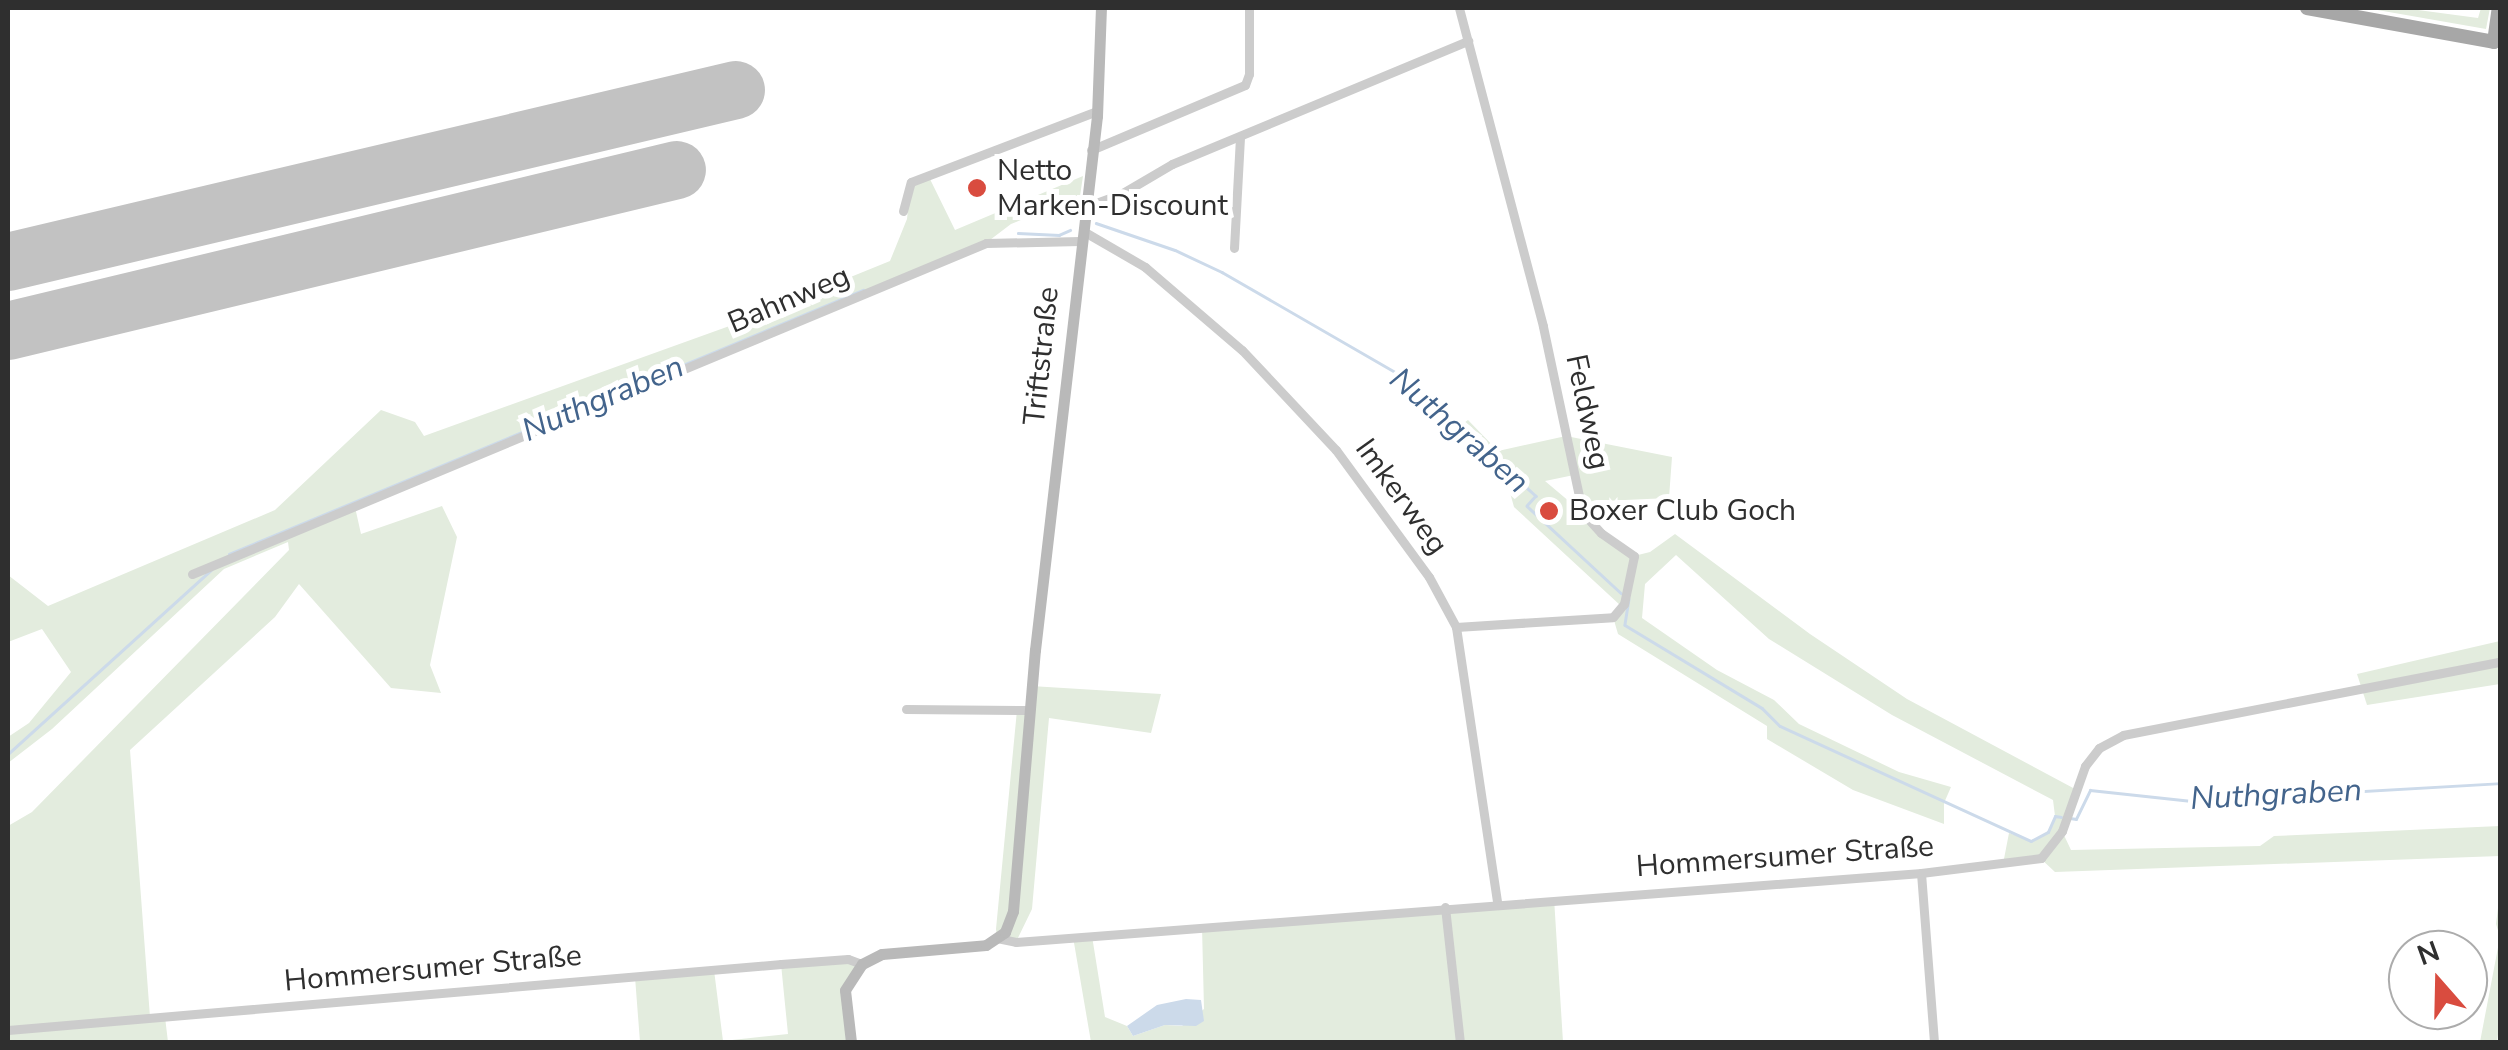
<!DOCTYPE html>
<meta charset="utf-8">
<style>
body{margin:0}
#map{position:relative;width:2508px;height:1050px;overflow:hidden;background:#fff;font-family:"Nunito Sans",sans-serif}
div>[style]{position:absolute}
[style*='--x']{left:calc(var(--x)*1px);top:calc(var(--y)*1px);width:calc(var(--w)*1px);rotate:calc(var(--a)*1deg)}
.green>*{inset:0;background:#e3ecde}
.water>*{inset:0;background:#ccdaea}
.stream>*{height:2.5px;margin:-1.25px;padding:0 1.25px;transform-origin:1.25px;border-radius:1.25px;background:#ccdaea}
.runway>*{height:58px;margin:-29px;padding:0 29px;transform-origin:29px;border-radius:29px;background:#c2c2c2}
.street>*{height:9px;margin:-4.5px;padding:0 4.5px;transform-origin:4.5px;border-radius:4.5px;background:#ccc}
.secondary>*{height:11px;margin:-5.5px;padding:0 5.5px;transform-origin:5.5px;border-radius:5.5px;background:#b9b9b9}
.primary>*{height:14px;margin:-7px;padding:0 7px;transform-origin:7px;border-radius:7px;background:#a7a7a7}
.dots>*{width:28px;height:28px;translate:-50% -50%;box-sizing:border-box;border:5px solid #fff;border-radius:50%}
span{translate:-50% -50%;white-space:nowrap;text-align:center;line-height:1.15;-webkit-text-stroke:10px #fff;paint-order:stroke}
.poi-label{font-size:30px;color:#2f2f2f}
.left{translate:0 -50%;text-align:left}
.street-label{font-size:30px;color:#2f2f2f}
.water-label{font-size:32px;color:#43648c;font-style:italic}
.frame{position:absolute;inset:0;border:10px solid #2f2f2f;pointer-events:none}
.north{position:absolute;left:2388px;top:930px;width:100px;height:100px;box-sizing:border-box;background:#fff;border:2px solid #acacac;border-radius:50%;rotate:340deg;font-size:28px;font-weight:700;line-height:40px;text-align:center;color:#2f2f2f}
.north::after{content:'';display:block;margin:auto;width:35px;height:45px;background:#d94c3f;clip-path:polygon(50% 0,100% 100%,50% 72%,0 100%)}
</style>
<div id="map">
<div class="green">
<div style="clip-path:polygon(2366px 8px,2403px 8px,2478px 18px,2481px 8px,2490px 8px,2486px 29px)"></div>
<div style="clip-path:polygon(928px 175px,955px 230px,1083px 176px,1080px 196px,1011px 224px,986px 243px,355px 507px,361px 534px,442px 506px,457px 537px,430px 665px,441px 693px,391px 688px,299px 584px,275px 617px,130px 750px,150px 1017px,165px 1017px,168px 1042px,8px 1042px,8px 826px,32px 812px,289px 550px,288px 542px,224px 569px,52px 729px,8px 763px,8px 737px,29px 723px,71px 672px,42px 629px,8px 642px,8px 575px,48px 606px,275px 510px,381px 410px,415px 422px,424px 436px,735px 324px,890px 261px,907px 219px,911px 182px)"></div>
<div style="clip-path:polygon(1468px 420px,1498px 451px,1566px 436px,1672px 457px,1669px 498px,1581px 502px,1574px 475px,1545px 481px,1634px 556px,1650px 552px,1675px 534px,1810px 634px,1907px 699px,2075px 789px,2062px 831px,2071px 850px,2260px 846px,2274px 836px,2500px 826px,2500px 856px,2055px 872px,2040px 858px,2003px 864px,2009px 833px,2031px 841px,2048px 832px,2055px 816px,2053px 800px,1892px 715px,1769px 639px,1676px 555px,1645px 584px,1642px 618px,1717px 670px,1774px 700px,1799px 724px,1899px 772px,1951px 787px,1944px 803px,1944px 824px,1853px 790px,1767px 739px,1767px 726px,1618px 634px,1613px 617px,1621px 606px,1514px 507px,1509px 489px,1453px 431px)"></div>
<div style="clip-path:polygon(2500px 641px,2500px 684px,2367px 705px,2357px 674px)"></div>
<div style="clip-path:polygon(1031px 686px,1161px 694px,1151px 733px,1049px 718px,1032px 909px,1016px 942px,997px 938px,996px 929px,1017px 710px,1028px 710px)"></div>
<div style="clip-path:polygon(2500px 892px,2500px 1019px,2497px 1042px,2480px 1042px,2500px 937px,2496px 924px)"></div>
<div style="clip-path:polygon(1554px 898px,1563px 1042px,1091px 1042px,1073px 937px,1092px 936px,1105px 1017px,1127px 1026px,1133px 1036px,1165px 1025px,1182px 1026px,1204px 1009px,1202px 927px)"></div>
<div style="clip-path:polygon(848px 959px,862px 964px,848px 981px,851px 1042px,640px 1042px,635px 977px,714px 970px,723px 1041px,788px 1034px,781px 964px)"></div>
</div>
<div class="water">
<div style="clip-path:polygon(1186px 999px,1201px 1000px,1204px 1021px,1196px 1026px,1165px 1025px,1133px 1036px,1127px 1026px,1157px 1005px)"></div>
</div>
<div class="stream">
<div style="--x:1096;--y:223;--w:83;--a:18.9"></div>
<div style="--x:1175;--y:250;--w:52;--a:25.1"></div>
<div style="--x:1222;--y:272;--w:216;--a:30"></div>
<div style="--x:1409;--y:380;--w:172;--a:42.4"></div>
<div style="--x:1536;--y:496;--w:13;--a:132"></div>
<div style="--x:1527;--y:506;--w:128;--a:42.8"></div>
<div style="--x:1018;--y:233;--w:41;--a:2.8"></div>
<div style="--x:1059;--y:235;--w:12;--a:-24"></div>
<div style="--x:229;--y:554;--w:687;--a:-22.61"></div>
<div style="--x:1629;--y:599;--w:26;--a:99"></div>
<div style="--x:1625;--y:625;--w:160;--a:31.2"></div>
<div style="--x:1762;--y:708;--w:25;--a:45"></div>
<div style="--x:1780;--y:726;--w:276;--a:24.6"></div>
<div style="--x:2031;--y:841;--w:19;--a:-28"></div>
<div style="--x:2048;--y:832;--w:17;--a:-66"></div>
<div style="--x:2055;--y:816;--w:6;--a:9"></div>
<div style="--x:8;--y:754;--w:274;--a:-42.2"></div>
<div style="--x:2070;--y:818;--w:6;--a:9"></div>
<div style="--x:2076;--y:819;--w:32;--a:-64"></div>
<div style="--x:2090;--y:790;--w:102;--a:6.2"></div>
<div style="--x:2191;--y:801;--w:310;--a:-3.3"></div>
</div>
<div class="runway">
<div style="--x:8;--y:262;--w:748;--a:-13.29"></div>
<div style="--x:8;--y:331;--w:688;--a:-13.53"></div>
</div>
<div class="street">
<div style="--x:1091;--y:150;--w:167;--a:-22.9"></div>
<div style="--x:1245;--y:85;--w:12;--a:-70"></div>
<div style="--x:1249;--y:74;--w:66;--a:-90"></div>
<div style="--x:1084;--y:201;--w:12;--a:9"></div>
<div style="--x:1096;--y:203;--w:27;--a:-20"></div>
<div style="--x:1121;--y:194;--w:59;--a:-30.5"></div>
<div style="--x:1172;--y:164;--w:321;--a:-22.6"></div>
<div style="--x:903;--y:211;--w:30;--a:-75"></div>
<div style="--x:911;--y:182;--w:199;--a:-20.9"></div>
<div style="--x:1083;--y:231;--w:72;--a:30.1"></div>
<div style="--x:1145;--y:267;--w:128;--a:40.6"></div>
<div style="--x:1242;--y:350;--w:137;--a:46.8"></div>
<div style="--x:1336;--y:450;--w:157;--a:53.8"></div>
<div style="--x:1429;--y:577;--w:57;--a:61.6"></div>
<div style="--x:1456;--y:627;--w:278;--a:81.5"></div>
<div style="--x:1234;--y:248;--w:111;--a:-86.9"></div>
<div style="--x:192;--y:574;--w:860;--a:-22.63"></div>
<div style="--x:986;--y:243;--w:94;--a:-1.2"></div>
<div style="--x:1456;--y:627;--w:157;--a:-3.6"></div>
<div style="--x:1613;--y:617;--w:17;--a:-50"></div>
<div style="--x:1624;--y:604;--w:49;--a:-78.2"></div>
<div style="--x:1634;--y:556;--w:40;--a:-145.1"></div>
<div style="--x:1601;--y:533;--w:24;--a:-132"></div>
<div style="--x:1585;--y:515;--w:20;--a:-108"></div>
<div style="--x:1579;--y:496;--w:174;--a:-102"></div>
<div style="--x:1543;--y:326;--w:329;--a:-104.8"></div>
<div style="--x:906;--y:709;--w:122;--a:0.5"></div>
<div style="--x:1921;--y:873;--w:169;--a:85.6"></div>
<div style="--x:1445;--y:907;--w:136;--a:83.7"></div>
<div style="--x:997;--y:938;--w:19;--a:12"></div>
<div style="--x:1016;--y:942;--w:908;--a:-4.36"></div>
<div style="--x:1921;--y:873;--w:121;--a:-7.1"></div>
<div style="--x:2041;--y:858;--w:34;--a:-52"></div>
<div style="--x:2062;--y:831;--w:69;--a:-70.5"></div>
<div style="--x:2085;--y:766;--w:23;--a:-52"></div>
<div style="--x:2099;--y:748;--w:27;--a:-28"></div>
<div style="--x:2123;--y:735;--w:384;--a:-11"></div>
<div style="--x:8;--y:1030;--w:776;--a:-4.88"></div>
<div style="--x:781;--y:964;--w:67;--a:-4.3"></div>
<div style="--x:848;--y:959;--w:15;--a:20"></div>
</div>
<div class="secondary">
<div style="--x:851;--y:1042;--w:52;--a:-96.6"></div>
<div style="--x:845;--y:990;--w:31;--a:-57"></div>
<div style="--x:862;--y:964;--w:22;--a:-27"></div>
<div style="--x:882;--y:954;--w:104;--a:-4.9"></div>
<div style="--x:986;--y:945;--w:23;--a:-34"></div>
<div style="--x:1005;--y:932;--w:22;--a:-69"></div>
<div style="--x:1013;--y:911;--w:262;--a:-85.2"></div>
<div style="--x:1035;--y:650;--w:538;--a:-83.38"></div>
<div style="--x:1097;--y:116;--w:108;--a:-87.9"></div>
</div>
<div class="primary">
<div style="--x:2307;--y:8;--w:190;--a:10.3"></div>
<div style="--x:2494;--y:42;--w:34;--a:-82"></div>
</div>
<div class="dots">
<div style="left:977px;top:188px;background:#d94c3f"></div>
<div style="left:1549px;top:511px;background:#d94c3f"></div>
</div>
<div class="poi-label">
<span class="left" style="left:997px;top:188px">Netto<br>Marken-Discount</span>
<span class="left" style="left:1569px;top:511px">Boxer Club Goch</span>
</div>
<div class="street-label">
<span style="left:789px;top:300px;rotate:-23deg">Bahnweg</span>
<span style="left:1042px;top:356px;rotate:-84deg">Triftstraße</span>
<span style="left:1587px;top:412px;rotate:78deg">Feldweg</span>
<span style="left:1401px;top:497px;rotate:54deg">Imkerweg</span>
<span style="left:1785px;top:857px;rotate:-4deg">Hommersumer Straße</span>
<span style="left:433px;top:969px;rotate:-5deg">Hommersumer Straße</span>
</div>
<div class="water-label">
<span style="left:603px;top:399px;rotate:-23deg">Nuthgraben</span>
<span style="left:1459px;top:431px;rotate:41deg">Nuthgraben</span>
<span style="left:2276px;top:795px;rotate:-3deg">Nuthgraben</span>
</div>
<div class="frame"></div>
<div class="north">N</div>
</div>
